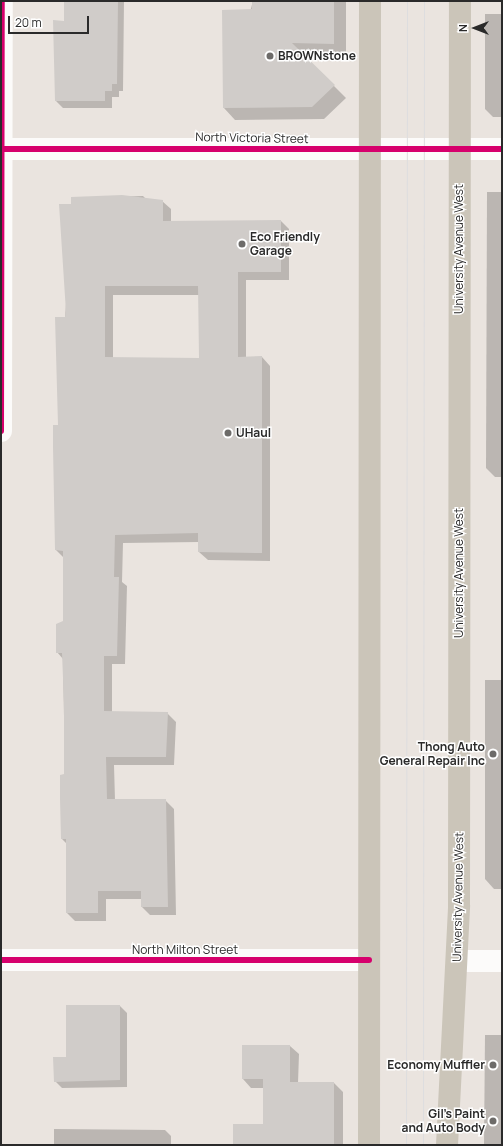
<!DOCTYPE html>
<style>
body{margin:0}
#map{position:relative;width:503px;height:1146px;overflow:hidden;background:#eae4df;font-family:Manrope,sans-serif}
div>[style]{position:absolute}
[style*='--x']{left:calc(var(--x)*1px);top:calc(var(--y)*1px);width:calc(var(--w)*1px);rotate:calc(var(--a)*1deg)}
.shadow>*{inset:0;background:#0003}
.building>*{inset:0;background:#d0ccc9}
.minor>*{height:22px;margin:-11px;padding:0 11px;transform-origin:11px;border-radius:11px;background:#fcfbfa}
.major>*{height:22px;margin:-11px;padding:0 11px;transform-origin:11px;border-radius:11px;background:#cbc5b9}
.tram>*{height:1px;margin:-0.5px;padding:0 0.5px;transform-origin:0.5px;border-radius:0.5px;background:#dddddf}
.cycleway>*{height:6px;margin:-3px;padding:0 3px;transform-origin:3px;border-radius:3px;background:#d6006c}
.dots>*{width:11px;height:11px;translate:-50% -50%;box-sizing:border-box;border:2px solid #fff;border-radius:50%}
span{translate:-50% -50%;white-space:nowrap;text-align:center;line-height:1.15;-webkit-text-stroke:3px #fff;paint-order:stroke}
.poi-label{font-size:12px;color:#2a2a2a;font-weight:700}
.left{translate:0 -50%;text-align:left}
.right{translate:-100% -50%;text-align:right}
.street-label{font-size:12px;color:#2a2a2a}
.frame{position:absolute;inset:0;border:2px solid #2a2a2a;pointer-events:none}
.north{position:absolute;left:455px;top:8px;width:40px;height:40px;-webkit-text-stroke:3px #fff;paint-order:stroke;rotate:270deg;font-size:11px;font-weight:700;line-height:16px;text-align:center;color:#2a2a2a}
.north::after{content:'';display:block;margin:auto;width:14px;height:18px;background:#2a2a2a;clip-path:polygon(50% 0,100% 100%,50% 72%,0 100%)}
.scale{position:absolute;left:8px;top:16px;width:81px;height:18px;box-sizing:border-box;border:2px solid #2a2a2a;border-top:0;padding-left:5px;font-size:12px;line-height:14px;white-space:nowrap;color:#2a2a2a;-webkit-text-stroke:3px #fff;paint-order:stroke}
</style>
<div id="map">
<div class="shadow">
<div style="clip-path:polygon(65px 1px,124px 1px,123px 91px,119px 91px,119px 97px,112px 97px,112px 108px,63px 108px,56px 101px,54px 22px,65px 22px)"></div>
<div style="clip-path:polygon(253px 1px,346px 1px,346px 55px,302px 54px,346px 98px,324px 119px,235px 120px,224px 108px)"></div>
<div style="clip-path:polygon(485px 14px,502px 14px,502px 117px,493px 117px,485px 109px)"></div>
<div style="clip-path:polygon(487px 192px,502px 192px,502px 477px,495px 477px,486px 468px)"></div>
<div style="clip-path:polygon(evenodd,143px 196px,148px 201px,162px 201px,171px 209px,171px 222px,281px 221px,289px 229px,289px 280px,246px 280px,246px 358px,262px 357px,270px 366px,270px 561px,208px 560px,199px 552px,199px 542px,123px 543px,122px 582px,127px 586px,125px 664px,112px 664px,112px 712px,167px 713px,176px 722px,174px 765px,114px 765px,115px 800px,165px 800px,174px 809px,176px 915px,150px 915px,142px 907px,142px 899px,106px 899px,106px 921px,75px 921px,67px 913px,67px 844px,62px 839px,65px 775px,63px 659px,57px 652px,64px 622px,64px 558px,56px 550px,59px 426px,72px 198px,143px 196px,113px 295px,200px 295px,200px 359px,113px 358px,113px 295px)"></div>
<div style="clip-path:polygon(485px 680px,502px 680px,502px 889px,494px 889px,485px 879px)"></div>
<div style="clip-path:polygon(120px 1006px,127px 1013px,127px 1087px,62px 1088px,55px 1081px)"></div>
<div style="clip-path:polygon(485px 1035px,502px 1035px,502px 1145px,484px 1145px)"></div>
<div style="clip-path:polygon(290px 1046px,299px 1054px,298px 1083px,334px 1083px,343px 1092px,343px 1145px,234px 1145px,264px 1125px,264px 1088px,251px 1088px,243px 1079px)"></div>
<div style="clip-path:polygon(54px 1129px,165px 1130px,171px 1136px,171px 1145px,54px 1145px)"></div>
</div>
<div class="building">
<div style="clip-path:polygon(64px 1px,118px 1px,117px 84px,112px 84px,112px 91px,105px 91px,105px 101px,55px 101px,53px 20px,64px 21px)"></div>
<div style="clip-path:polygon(252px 1px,334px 1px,334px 44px,292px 43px,335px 85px,312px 107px,223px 108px,222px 10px,252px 9px)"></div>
<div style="clip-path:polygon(evenodd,122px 195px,163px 200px,163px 221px,281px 220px,281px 272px,238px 272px,238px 357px,262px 356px,262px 553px,198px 552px,198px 533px,115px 535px,114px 577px,119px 577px,117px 656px,104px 656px,104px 711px,168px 712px,166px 757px,106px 757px,107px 799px,166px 799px,168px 907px,141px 907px,141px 891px,98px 891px,98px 913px,66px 913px,66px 839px,61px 839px,60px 799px,60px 775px,64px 774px,64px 703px,62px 653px,56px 653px,56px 624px,63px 621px,63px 551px,55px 550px,53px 447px,53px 425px,58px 425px,55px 317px,65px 317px,66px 312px,59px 204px,71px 204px,71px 197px,122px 195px,105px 286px,198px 286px,199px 358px,105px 357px,105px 286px)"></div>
<div style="clip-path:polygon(66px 1005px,120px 1005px,120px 1080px,54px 1082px,53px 1057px,66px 1057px)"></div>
<div style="clip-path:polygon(242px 1045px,290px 1045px,290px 1082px,334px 1082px,334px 1145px,233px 1145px,233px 1124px,263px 1124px,263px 1079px,242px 1079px)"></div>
</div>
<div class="minor">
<div style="--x:1;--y:149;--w:501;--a:0"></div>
<div style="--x:1;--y:431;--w:430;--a:-89.9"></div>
<div style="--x:1;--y:960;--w:368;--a:0"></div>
<div style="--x:457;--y:961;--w:45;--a:0"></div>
</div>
<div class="major">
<div style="--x:369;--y:1145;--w:1144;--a:-89.95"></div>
<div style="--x:447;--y:1145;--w:240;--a:-87.1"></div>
<div style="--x:459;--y:905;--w:904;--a:-89.94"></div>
</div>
<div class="tram">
<div style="--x:406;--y:1145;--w:1144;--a:-89.95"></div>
<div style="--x:423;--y:1145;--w:1144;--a:-89.95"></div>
</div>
<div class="cycleway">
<div style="--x:1;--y:149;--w:501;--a:0"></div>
<div style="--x:1;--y:431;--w:430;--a:-89.9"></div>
<div style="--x:1;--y:960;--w:368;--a:0"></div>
</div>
<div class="dots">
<div style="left:270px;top:56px;background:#6d6b69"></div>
<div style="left:242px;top:244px;background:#6d6b69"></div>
<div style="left:228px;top:433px;background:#6d6b69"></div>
<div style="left:493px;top:754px;background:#6d6b69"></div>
<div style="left:493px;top:1065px;background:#6d6b69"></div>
<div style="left:493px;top:1121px;background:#6d6b69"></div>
</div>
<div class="poi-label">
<span class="left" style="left:278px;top:56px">BROWNstone</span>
<span class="left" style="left:250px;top:244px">Eco Friendly<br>Garage</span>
<span class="left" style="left:236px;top:433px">UHaul</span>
<span class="right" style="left:485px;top:754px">Thong Auto<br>General Repair Inc</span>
<span class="right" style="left:485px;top:1065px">Economy Muffler</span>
<span class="right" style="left:485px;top:1121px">Gil's Paint<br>and Auto Body</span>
</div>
<div class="street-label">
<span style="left:252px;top:138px;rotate:1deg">North Victoria Street</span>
<span style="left:459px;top:249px;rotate:-90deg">University Avenue West</span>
<span style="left:459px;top:573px;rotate:-90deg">University Avenue West</span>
<span style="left:458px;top:897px;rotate:-89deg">University Avenue West</span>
<span style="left:185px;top:950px">North Milton Street</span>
</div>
<div class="frame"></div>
<div class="north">N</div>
<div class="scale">20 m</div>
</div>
